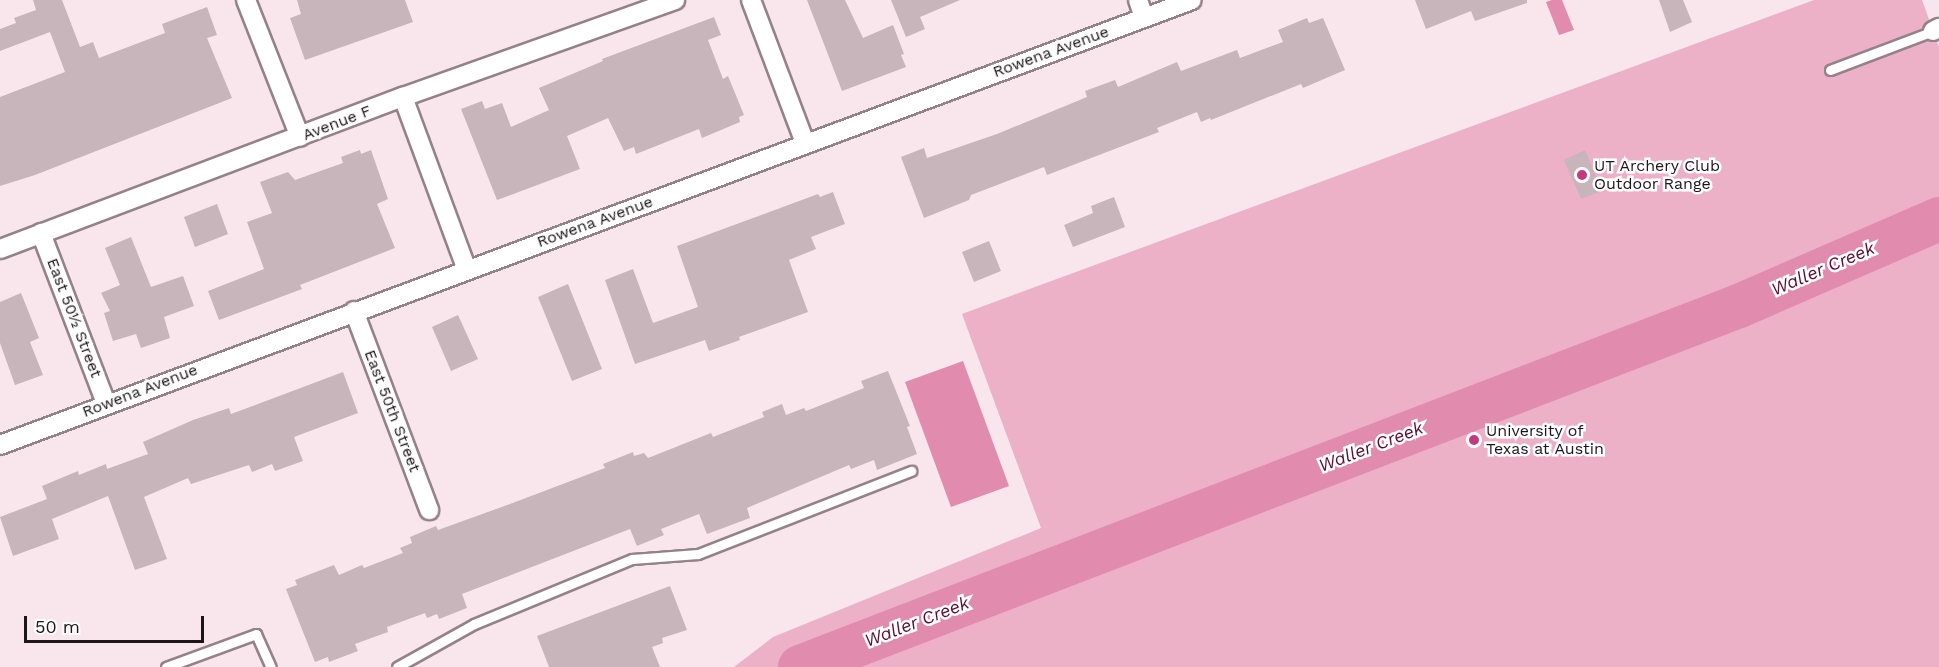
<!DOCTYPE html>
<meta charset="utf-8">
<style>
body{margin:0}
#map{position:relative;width:1939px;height:667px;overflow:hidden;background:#f9e5ec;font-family:"Work Sans",sans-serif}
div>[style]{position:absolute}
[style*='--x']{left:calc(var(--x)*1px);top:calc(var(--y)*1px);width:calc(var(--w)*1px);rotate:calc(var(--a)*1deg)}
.green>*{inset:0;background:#ecb0c7}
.water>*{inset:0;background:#e18baf}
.river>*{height:44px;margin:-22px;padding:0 22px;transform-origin:22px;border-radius:22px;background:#e18baf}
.building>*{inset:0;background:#c8b4bb}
.roads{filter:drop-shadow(2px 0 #948289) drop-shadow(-2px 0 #948289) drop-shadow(0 2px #948289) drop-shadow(0 -2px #948289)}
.lane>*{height:9px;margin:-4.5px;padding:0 4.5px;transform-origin:4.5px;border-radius:4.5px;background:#fff}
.street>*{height:18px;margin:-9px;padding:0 9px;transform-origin:9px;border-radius:9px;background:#fff}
.dots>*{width:16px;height:16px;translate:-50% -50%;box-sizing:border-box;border:3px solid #fff;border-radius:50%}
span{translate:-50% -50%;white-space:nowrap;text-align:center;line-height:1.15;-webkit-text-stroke:5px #fff;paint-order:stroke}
.street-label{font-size:16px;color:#1d1619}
.poi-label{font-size:16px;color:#1d1619}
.left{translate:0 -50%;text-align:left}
.water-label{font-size:18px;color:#580c35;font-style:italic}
.scale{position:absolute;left:24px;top:616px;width:180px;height:27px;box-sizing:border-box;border:3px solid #1d1619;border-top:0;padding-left:8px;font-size:18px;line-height:21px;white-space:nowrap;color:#1d1619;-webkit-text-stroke:4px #fff;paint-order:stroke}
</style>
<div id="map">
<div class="green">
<div style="clip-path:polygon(1814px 0,1922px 0,1939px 47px,1939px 667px,734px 667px,773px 637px,1041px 528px,962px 314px)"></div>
</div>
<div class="water">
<div style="clip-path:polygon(1552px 0,1562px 0,1574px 30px,1559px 35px,1546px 2px)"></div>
<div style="clip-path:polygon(963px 361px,1009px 486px,951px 507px,905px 382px)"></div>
</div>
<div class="river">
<div style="--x:800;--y:667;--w:1006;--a:-21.03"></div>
<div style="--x:1739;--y:306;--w:218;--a:-23.5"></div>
</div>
<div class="building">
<div style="clip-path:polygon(33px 0,62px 0,80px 47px,93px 42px,99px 58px,165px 33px,162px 24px,207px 7px,217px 35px,207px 38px,232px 98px,35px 175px,0 186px,0 97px,65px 72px,50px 32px,0 51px,0 29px,16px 23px,14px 18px,36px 10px)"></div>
<div style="clip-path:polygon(297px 0,405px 0,413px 22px,305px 60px,290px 18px,301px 14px)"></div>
<div style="clip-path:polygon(807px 0,845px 0,863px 38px,893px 25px,904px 54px,901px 55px,906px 67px,842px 91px)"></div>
<div style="clip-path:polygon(891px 0,960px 0,920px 17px,925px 29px,906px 37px)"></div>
<div style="clip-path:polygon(1415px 0,1527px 0,1527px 3px,1475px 21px,1471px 11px,1426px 29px)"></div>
<div style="clip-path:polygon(1659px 0,1683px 0,1692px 22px,1670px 32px)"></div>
<div style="clip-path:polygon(714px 17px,721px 35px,708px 40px,723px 79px,728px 76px,744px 115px,739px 117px,740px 122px,702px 138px,699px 129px,636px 154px,634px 147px,624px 151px,608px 118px,567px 136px,580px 169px,497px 200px,461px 109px,482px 101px,485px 109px,502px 103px,511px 127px,549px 110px,539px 88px,603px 61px,602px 59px)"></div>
<div style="clip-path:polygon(1307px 18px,1309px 23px,1323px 18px,1345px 70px,1303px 88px,1301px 84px,1211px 120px,1210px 118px,1201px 122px,1197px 112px,1157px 128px,1159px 132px,1047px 175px,1044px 167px,971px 195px,969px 200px,924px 218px,901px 157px,924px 148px,927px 158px,997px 134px,1087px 97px,1085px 91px,1115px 80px,1118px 87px,1177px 62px,1181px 71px,1237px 50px,1240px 58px,1283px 42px,1278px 30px)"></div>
<div style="clip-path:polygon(360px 150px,361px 154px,371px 150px,388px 199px,377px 204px,395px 248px,300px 285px,302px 289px,219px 320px,208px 291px,264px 269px,247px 222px,272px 213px,260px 182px,288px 172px,295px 180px,343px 163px,341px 157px)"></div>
<div style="clip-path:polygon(1585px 150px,1602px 191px,1581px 199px,1564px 160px)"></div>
<div style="clip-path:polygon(833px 192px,845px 224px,811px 237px,816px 249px,789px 260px,808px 312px,739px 337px,740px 340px,709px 351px,705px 340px,635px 364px,605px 280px,633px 269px,653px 323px,698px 307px,677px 246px,818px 194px,820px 197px)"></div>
<div style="clip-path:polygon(1114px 197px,1125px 227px,1073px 247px,1064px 225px,1093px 213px,1091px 206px)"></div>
<div style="clip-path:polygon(217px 204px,228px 234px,195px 247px,184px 217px)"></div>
<div style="clip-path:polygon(131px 237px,151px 287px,183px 276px,194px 306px,164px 317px,170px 338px,141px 348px,136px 334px,113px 341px,104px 313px,110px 311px,101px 293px,120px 285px,105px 248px)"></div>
<div style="clip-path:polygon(989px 241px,1001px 271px,974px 282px,962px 252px)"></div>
<div style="clip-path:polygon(568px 284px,602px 369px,572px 381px,538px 297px)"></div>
<div style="clip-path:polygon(21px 293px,39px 338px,30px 342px,43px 375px,15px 385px,0 343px,0 302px)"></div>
<div style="clip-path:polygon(458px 315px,478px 359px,451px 371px,432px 327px)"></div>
<div style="clip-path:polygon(888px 371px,910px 426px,907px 427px,917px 454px,877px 470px,874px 460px,851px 469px,849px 465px,747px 508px,750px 518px,707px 534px,699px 514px,661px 529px,664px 535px,637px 546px,630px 529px,462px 594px,467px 608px,439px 619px,437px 614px,427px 618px,425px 613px,387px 627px,388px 632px,355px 644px,358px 651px,329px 662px,328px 657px,315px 662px,286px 589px,297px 585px,295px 580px,334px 565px,339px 575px,362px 565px,364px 568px,403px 553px,400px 548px,412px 543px,410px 537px,436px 526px,438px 530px,510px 504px,605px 468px,603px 464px,633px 452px,634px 456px,644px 453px,648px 458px,711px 433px,713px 437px,764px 417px,762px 412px,782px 404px,786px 415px,804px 408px,806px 411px,864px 388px,861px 381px)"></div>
<div style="clip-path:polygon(343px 372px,358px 413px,294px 437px,303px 461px,275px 471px,272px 464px,252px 472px,249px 465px,191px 484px,188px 478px,144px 497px,167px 559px,135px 570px,108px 496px,52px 519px,59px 539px,13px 556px,0 517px,47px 499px,42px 486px,78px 471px,79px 475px,106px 464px,107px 469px,148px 454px,143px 442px,193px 420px,229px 408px,231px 414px)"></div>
<div style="clip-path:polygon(670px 586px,687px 630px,662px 638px,663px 643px,652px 647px,660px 667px,549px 667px,537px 636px)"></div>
</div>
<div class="roads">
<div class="lane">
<div style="--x:1830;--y:70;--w:110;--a:-20.7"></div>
<div style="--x:166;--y:667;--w:96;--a:-20.1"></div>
<div style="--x:256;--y:634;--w:36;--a:66"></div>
<div style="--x:397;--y:667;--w:88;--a:-29.2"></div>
<div style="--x:474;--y:624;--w:171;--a:-22.4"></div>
<div style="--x:632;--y:559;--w:66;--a:-4.3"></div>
<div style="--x:698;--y:554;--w:229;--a:-21.3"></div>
</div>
<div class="street">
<div style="--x:246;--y:0;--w:147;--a:68.5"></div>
<div style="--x:751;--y:0;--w:153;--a:69.3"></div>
<div style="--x:1138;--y:0;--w:18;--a:71"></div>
<div style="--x:1933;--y:31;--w:7;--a:-27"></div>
<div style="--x:403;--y:97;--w:184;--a:69.7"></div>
<div style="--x:41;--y:233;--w:182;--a:69.1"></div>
<div style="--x:0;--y:249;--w:431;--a:-20.7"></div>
<div style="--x:403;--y:97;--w:289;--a:-19.6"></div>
<div style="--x:354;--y:311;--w:213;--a:69.3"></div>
<div style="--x:0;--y:445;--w:1272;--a:-20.47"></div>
</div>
</div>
<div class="dots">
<div style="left:1582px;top:175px;background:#c03a7d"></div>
<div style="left:1474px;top:440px;background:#c03a7d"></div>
</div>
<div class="street-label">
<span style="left:1051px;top:52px;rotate:-20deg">Rowena Avenue</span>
<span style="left:337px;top:123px;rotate:-21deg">Avenue F</span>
<span style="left:595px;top:222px;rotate:-20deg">Rowena Avenue</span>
<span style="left:74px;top:318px;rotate:69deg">East 50½ Street</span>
<span style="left:140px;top:391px;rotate:-21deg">Rowena Avenue</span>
<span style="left:392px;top:411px;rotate:69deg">East 50th Street</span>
</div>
<div class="poi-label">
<span class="left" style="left:1594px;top:175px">UT Archery Club<br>Outdoor Range</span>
<span class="left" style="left:1486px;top:440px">University of<br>Texas at Austin</span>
</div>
<div class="water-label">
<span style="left:1823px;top:269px;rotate:-23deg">Waller Creek</span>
<span style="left:1371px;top:447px;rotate:-21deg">Waller Creek</span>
<span style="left:917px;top:622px;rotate:-21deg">Waller Creek</span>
</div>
<div class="scale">50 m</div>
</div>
